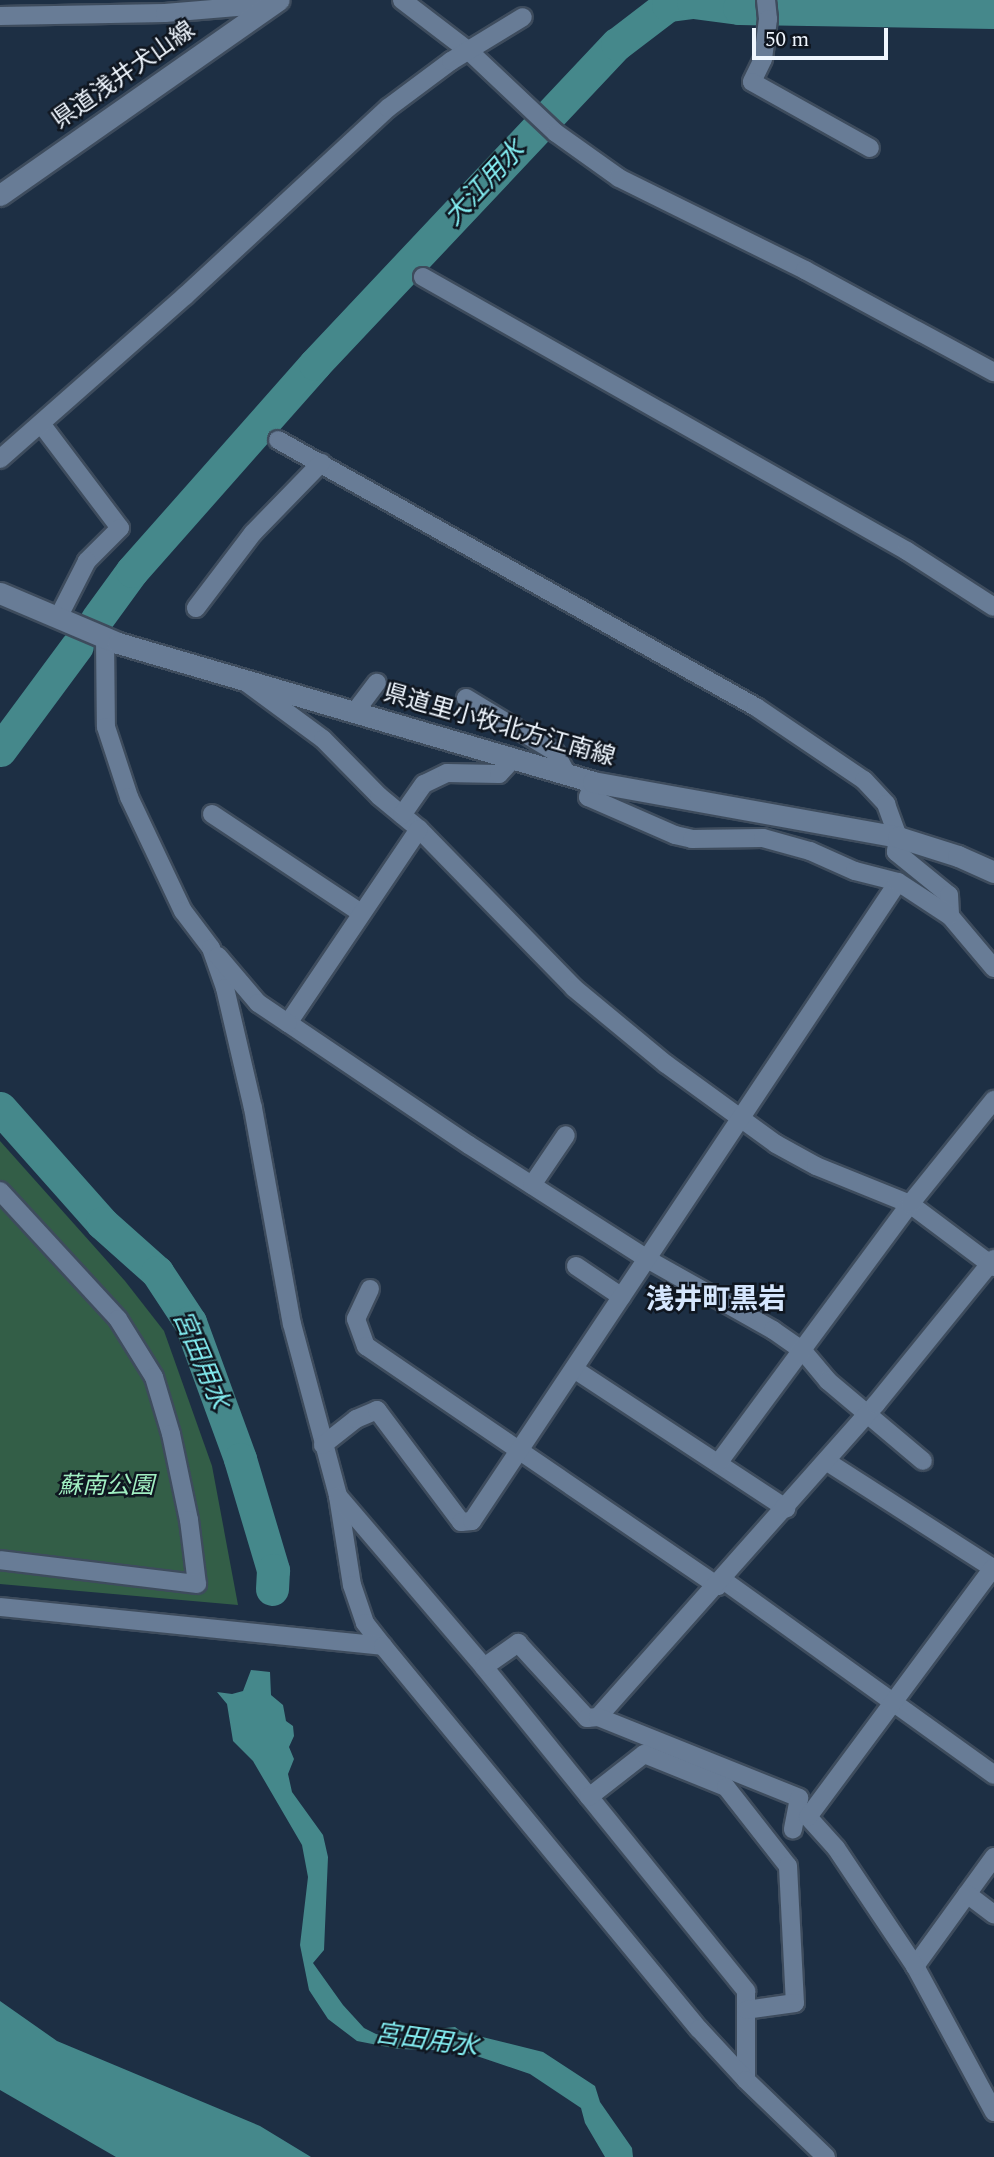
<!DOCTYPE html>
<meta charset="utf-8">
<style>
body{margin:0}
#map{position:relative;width:994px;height:2157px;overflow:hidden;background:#1d2f44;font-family:Spectral,"Noto Sans JP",serif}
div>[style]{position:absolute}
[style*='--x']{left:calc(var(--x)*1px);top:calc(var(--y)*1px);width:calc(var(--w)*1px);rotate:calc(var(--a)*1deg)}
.green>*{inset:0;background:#335e47}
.water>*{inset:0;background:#45888b}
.river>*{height:33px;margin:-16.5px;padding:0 16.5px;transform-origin:16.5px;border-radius:16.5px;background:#45888b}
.roads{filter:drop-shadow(2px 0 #3e4c5d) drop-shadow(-2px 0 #3e4c5d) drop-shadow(0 2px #3e4c5d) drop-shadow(0 -2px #3e4c5d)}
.street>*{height:18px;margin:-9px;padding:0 9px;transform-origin:9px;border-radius:9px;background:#687c96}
.secondary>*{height:21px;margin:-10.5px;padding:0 10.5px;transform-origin:10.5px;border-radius:10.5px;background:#687c96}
span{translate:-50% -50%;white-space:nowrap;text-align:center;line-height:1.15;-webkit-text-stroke:5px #0f1620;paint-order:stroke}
.street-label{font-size:24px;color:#eff6fe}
.park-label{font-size:24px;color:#a1efc2;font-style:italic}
.water-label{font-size:26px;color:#83edf1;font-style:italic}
.quarter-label{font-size:28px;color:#d5e6fd;font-weight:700}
.scale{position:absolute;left:752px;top:28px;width:136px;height:32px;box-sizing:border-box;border:4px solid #eff6fe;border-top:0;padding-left:9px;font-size:21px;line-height:24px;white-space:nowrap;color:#eff6fe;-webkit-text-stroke:5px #0f1620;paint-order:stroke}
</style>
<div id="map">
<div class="green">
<div style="clip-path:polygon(0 1141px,125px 1281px,164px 1331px,212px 1466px,238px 1605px,0 1584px)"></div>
</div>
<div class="water">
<div style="clip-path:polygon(251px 1670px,270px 1672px,271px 1695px,283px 1705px,286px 1721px,293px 1726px,294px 1736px,289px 1747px,294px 1759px,288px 1774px,292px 1792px,323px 1835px,328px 1857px,324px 1950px,313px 1963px,343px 2005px,364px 2028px,376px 2034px,411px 2040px,436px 2029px,455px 2027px,462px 2032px,543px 2052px,595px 2086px,600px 2102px,632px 2148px,633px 2157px,605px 2157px,585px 2123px,581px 2108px,530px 2074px,462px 2051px,398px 2049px,357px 2041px,328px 2019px,309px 1990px,300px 1945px,308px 1877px,302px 1845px,253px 1761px,233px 1741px,227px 1704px,217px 1692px,232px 1694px,243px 1691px)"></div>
<div style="clip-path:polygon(0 2001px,57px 2041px,260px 2126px,311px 2157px,116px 2157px,0 2090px)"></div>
</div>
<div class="river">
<div style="--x:97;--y:619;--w:59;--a:-53.9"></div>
<div style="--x:132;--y:571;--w:276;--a:-48.5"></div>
<div style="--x:315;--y:364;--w:440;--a:-46.7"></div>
<div style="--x:617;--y:44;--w:64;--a:-37.4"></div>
<div style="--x:668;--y:5;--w:25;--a:-7"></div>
<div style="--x:693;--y:2;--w:46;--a:7.4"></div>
<div style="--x:739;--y:8;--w:255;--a:0.9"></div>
<div style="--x:0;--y:750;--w:129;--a:-53.5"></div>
<div style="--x:0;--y:1108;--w:154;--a:48.4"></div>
<div style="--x:102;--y:1223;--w:74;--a:41.7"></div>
<div style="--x:157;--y:1272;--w:60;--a:56.6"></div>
<div style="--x:190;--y:1322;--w:146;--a:69.9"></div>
<div style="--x:240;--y:1459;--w:116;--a:73.4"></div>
<div style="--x:273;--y:1570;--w:19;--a:93"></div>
</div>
<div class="roads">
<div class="street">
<div style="--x:402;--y:0;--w:86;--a:37.4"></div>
<div style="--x:470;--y:52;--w:118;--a:43.3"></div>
<div style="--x:556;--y:133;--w:77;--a:35.5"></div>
<div style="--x:619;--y:178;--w:208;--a:26.3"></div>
<div style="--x:805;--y:270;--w:215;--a:28.4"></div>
<div style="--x:766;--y:0;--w:19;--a:84"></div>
<div style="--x:768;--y:19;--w:40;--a:97.1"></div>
<div style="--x:763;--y:59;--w:25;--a:116"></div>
<div style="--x:752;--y:82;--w:135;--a:29.2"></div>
<div style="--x:0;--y:16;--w:165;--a:-1"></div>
<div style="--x:165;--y:13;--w:108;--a:-4.8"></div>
<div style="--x:423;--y:277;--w:556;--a:29.51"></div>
<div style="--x:907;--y:551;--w:103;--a:32.8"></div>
<div style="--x:42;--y:425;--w:129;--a:52.9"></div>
<div style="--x:120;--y:528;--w:47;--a:135"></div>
<div style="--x:87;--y:561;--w:64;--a:117"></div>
<div style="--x:278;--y:440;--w:548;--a:29.19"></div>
<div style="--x:756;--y:707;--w:130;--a:34.1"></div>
<div style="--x:864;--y:780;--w:33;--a:47"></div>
<div style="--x:886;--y:804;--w:35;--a:70"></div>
<div style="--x:898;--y:837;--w:15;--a:98"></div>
<div style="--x:896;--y:852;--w:68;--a:39.1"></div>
<div style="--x:949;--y:895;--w:21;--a:87"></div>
<div style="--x:950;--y:916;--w:68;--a:49.8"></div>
<div style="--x:0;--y:459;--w:247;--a:-41.4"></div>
<div style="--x:185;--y:296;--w:277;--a:-42.8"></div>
<div style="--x:388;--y:108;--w:79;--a:-36.7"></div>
<div style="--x:451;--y:61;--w:84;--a:-31.4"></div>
<div style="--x:196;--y:608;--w:94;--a:-52.8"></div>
<div style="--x:253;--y:533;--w:98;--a:-45.8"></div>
<div style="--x:105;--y:638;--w:89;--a:89.4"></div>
<div style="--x:106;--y:727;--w:74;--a:71.8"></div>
<div style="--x:129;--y:797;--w:126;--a:64.7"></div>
<div style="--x:183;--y:911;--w:46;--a:52.9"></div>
<div style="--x:211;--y:948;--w:42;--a:70.7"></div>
<div style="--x:225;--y:988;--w:123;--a:76.9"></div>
<div style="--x:253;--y:1108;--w:219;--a:79.8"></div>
<div style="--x:292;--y:1324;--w:178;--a:75"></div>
<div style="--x:338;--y:1496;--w:90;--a:81.1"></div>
<div style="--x:352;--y:1585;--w:40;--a:71.1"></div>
<div style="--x:365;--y:1623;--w:29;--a:52"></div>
<div style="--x:247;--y:683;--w:94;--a:36.4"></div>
<div style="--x:323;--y:739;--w:80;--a:45.5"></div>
<div style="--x:379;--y:796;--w:52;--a:39.5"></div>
<div style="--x:419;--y:829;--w:222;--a:45.7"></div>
<div style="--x:574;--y:988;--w:119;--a:39.6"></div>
<div style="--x:666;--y:1064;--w:136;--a:36"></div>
<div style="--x:776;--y:1144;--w:46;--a:28.8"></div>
<div style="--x:816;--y:1166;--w:101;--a:22"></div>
<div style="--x:910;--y:1204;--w:105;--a:36.9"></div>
<div style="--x:466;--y:698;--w:104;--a:31.2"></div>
<div style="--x:555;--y:752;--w:26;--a:62"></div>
<div style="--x:354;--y:713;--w:38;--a:-53"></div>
<div style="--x:593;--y:782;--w:16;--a:108"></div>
<div style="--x:588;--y:797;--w:95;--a:23.6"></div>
<div style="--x:675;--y:835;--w:17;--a:13"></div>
<div style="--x:692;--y:839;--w:71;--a:-0.8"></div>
<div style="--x:763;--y:838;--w:49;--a:15.5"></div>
<div style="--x:810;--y:851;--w:49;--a:24"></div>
<div style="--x:855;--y:871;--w:44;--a:14.3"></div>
<div style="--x:212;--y:814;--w:179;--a:33.6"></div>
<div style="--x:402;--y:815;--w:38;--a:-55"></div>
<div style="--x:424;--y:784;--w:25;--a:-26"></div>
<div style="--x:447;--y:773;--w:52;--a:1.1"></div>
<div style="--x:499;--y:774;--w:21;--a:-47"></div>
<div style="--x:419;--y:829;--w:234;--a:124"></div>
<div style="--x:288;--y:1023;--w:218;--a:34"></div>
<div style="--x:469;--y:1145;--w:211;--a:32.6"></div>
<div style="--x:647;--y:1259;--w:145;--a:29.4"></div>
<div style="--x:773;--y:1330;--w:37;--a:35"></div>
<div style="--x:803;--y:1351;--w:39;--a:50"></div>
<div style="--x:828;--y:1381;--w:124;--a:40.1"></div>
<div style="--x:218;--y:956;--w:62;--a:49.6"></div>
<div style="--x:258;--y:1003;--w:36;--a:34"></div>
<div style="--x:532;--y:1185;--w:60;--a:-55.8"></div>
<div style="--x:0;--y:1191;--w:174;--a:47.3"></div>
<div style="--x:118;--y:1319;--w:68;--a:58.2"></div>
<div style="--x:154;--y:1377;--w:59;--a:73.4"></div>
<div style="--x:171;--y:1434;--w:88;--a:78.2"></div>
<div style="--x:189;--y:1520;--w:64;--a:82.9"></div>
<div style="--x:197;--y:1584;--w:198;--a:-173.1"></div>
<div style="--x:576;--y:1266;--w:55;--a:34"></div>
<div style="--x:370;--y:1289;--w:33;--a:115"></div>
<div style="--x:356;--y:1319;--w:29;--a:70"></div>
<div style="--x:366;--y:1346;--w:426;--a:34.3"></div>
<div style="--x:574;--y:1369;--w:254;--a:33.3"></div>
<div style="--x:323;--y:1445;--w:42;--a:-38.2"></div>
<div style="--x:356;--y:1419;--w:23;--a:-23"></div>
<div style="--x:377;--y:1410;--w:140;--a:53.1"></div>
<div style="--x:461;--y:1522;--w:11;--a:-5"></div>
<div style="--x:472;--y:1521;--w:768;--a:-56.31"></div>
<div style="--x:898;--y:882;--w:62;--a:33.2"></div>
<div style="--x:826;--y:1461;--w:200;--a:32.7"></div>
<div style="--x:719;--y:1462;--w:321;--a:-53.5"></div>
<div style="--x:910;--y:1204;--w:134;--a:-51.1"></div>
<div style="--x:338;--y:1496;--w:225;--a:49.5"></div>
<div style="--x:484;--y:1667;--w:417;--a:51"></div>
<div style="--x:746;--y:1991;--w:89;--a:90"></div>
<div style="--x:723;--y:1580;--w:334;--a:35.7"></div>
<div style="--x:0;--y:1607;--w:385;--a:5.8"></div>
<div style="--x:383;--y:1646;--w:497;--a:50.5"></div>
<div style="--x:699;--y:2029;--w:69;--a:47.3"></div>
<div style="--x:746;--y:2080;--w:111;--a:43.9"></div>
<div style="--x:484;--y:1667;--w:42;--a:-35.2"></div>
<div style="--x:518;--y:1643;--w:102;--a:47.4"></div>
<div style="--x:587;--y:1718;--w:11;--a:-5"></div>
<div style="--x:598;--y:1717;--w:419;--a:-48.4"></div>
<div style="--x:876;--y:1404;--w:187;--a:-50.9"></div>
<div style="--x:598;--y:1717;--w:217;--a:21.9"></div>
<div style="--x:799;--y:1798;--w:32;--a:101"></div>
<div style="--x:589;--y:1797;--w:70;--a:-38"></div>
<div style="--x:644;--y:1754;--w:88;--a:21.9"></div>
<div style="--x:726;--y:1787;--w:100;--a:51.9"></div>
<div style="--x:788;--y:1866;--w:137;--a:87.1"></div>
<div style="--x:795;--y:2003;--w:49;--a:171.9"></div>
<div style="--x:994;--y:1857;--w:135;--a:125.9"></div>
<div style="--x:915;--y:1966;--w:166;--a:61.6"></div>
<div style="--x:967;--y:1894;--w:34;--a:37"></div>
<div style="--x:915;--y:1966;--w:142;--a:-123.8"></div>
<div style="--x:836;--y:1848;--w:42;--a:-132.1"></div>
<div style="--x:808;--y:1817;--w:310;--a:-53.4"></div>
</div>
<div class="secondary">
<div style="--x:0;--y:195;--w:340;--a:-35"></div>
<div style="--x:0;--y:593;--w:128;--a:23"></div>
<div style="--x:118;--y:643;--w:495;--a:16.3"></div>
<div style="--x:593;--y:782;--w:310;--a:10.2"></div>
<div style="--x:898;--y:837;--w:63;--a:17.6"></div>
<div style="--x:958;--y:856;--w:39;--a:24"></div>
</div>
</div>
<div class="street-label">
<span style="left:124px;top:76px;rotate:-35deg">県道浅井犬山線</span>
<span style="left:499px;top:726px;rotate:16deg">県道里小牧北方江南線</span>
</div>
<div class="park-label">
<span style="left:106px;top:1487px">蘇南公園</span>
</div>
<div class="water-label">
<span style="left:485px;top:184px;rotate:-47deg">大江用水</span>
<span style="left:200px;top:1360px;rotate:67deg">宮田用水</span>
<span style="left:426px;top:2041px;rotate:8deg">宮田用水</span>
</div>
<div class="quarter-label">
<span style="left:716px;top:1300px">浅井町黒岩</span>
</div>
<div class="scale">50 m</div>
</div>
